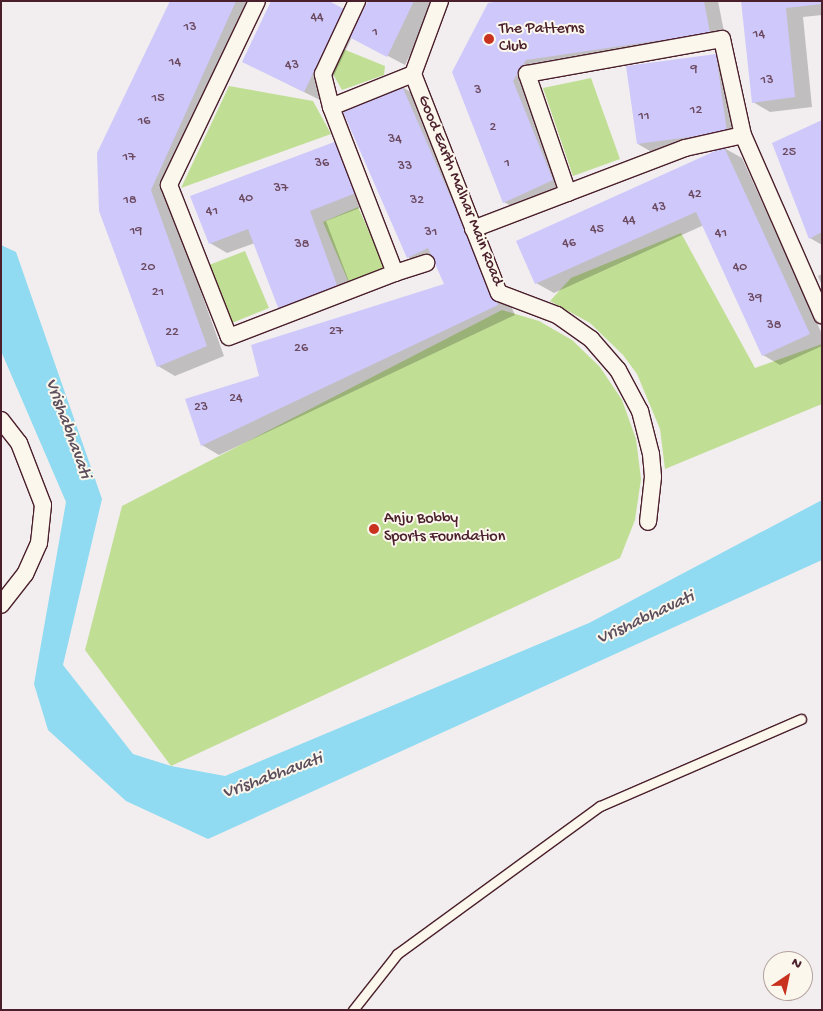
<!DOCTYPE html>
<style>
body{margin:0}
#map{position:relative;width:823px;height:1011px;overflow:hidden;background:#f2eeef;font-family:"Gochi Hand",sans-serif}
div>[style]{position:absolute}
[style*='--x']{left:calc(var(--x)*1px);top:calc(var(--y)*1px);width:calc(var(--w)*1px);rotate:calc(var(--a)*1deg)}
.green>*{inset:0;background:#c1de95}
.water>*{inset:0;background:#90dbf1}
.shadow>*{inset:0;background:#0003}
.building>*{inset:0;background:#cfc8fb}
.roads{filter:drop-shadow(1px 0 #4a1f2b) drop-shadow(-1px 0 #4a1f2b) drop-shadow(0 1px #4a1f2b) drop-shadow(0 -1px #4a1f2b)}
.service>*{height:9px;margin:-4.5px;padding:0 4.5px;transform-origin:4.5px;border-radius:4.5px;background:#fbf7ec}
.minor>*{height:16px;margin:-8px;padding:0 8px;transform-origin:8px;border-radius:8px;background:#fbf7ec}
.dots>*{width:14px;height:14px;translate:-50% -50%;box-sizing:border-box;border:2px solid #fbf7ec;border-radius:50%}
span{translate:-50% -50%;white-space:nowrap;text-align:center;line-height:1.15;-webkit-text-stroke:4px #fbf7ec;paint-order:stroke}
.number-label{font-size:14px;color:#6b495f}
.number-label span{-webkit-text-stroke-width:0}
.poi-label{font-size:16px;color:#4a1f2b}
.left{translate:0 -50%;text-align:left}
.street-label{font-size:16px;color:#4a1f2b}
.water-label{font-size:18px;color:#5c4e5c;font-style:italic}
.frame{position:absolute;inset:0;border:2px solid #4a1f2b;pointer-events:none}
.north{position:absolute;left:763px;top:951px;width:50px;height:50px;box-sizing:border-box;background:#fbf7ec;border:1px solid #b4a19f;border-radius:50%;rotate:34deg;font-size:14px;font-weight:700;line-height:20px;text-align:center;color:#4a1f2b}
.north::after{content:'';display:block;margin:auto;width:18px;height:22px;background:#c8321e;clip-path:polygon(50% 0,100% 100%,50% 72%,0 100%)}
</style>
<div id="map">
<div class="green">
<div style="clip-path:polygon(343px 49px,385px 66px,384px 75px,342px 90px,333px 74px)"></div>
<div style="clip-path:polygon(591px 78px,620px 159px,573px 176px,543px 88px)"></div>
<div style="clip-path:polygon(229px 86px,313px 101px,331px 134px,181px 188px)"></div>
<div style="clip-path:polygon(358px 207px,385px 267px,349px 283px,323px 222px)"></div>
<div style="clip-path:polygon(681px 233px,755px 368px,822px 344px,822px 404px,665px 469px,660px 429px,637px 374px,623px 355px,590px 323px,550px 301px,571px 278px)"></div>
<div style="clip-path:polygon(245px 251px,269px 308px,232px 323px,209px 265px)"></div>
<div style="clip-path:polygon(502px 310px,539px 321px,572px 340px,600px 367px,622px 400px,636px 439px,641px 479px,635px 520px,620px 558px,171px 766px,85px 650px,122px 506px)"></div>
</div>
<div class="water">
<div style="clip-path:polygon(1px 245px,16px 252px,102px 499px,63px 665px,133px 754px,171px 766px,225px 776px,589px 623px,822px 500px,822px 560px,208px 839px,126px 801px,48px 730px,34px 684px,66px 502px,1px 351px)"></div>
</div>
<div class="shadow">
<div style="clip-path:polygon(172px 1px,258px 1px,168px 200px,224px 356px,175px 376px,158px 366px,100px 210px)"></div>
<div style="clip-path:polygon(369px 1px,436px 1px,405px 65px,352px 37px,322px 101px,244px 62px,343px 10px,360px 19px)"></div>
<div style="clip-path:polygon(510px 1px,718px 1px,726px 42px,543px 70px,529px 91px,569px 190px,522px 212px,504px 202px)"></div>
<div style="clip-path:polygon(742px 1px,822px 1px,822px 15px,803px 17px,812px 107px,770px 112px,753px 102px)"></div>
<div style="clip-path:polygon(715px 56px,733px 66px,743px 142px,655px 154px,638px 144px)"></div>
<div style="clip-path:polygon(402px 87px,419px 97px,515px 315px,219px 455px,202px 445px,260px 377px,446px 284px,436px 262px,425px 267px,408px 257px)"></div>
<div style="clip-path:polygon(822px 122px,822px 245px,810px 238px)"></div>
<div style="clip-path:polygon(336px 143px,373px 203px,326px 221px,355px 297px,297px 319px,255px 243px,227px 253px,210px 243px)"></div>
<div style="clip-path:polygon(724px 148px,742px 158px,822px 334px,822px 346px,780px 365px,763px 355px,704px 225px,554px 293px,536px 283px)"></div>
<div style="clip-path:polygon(822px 274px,822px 286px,818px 276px)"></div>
</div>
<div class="building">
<div style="clip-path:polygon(170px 1px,236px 1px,151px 190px,207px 346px,157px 367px,99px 211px,97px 153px)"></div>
<div style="clip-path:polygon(271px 1px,329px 1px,344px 9px,304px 92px,242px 62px)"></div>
<div style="clip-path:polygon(368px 1px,414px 1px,387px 57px,349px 37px)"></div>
<div style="clip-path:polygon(500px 1px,704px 1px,710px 33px,526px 60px,513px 81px,553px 180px,503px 203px,452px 72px,488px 3px)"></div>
<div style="clip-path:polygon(741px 1px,822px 1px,822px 4px,786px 8px,795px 97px,752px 103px)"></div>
<div style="clip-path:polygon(716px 54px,727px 132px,637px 144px,626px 66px)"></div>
<div style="clip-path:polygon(402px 86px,498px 305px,201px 446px,185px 399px,259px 376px,251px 345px,444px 284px,428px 248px,407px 258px,343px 112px)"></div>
<div style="clip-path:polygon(822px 120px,822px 232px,809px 239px,772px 143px)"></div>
<div style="clip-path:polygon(337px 141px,356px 193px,310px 211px,338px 288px,279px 310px,248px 229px,209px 244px,190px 196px)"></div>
<div style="clip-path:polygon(724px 147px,810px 334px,762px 356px,696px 212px,535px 284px,516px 241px)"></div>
</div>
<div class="roads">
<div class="service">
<div style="--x:353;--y:1010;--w:71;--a:-51.8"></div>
<div style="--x:397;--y:954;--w:251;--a:-36.1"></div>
<div style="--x:600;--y:806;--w:219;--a:-23.4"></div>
</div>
<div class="minor">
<div style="--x:257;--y:1;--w:204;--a:115.6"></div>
<div style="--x:169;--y:185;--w:163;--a:68.5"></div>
<div style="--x:229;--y:337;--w:178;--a:-21.1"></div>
<div style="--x:395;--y:273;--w:178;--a:-111.1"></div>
<div style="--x:331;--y:107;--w:34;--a:-104"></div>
<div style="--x:323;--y:74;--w:81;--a:-65"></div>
<div style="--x:440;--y:1;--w:78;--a:110.3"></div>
<div style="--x:413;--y:74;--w:235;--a:68.6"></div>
<div style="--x:499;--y:293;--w:62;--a:20.8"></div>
<div style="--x:557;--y:315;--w:42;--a:35.2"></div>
<div style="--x:591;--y:339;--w:41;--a:48.9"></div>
<div style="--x:618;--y:370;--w:47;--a:61.8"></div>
<div style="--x:640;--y:411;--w:44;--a:75.7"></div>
<div style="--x:651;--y:454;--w:23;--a:85"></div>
<div style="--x:653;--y:477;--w:45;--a:96.3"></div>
<div style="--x:331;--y:107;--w:88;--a:-21.9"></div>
<div style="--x:568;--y:193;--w:126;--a:-109"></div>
<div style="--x:527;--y:74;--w:198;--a:-10.2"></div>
<div style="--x:722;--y:39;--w:98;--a:77.7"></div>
<div style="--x:473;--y:229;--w:227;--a:-20.9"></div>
<div style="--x:685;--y:148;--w:59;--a:-12.6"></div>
<div style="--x:743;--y:135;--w:197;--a:66.3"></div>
<div style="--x:395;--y:273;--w:33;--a:-18"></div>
<div style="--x:1;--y:420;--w:29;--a:52"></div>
<div style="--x:19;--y:443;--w:66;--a:68.8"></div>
<div style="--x:43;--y:505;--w:38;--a:96"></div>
<div style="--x:39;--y:543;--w:34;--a:114"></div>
<div style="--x:25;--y:574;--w:39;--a:128"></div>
</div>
</div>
<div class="dots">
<div style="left:489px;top:39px;background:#c8321e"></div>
<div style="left:374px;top:529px;background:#c8321e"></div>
</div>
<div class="number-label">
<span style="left:317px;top:18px">44</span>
<span style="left:190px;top:28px">13</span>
<span style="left:375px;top:33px">1</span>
<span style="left:759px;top:35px">14</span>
<span style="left:175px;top:63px">14</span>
<span style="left:292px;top:66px">43</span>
<span style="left:694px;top:70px">9</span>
<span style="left:767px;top:81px">13</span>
<span style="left:478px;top:91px">3</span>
<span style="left:158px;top:99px">15</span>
<span style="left:696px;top:111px">12</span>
<span style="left:644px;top:117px">11</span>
<span style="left:144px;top:122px">16</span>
<span style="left:493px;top:128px">2</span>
<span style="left:395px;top:140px">34</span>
<span style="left:789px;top:153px">25</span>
<span style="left:129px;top:158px">17</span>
<span style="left:322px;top:164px">36</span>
<span style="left:507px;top:164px">1</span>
<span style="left:405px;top:167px">33</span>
<span style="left:281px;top:189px">37</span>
<span style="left:695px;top:195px">42</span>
<span style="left:246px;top:199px">40</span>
<span style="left:130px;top:201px">18</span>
<span style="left:417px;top:201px">32</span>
<span style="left:659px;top:208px">43</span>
<span style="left:212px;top:212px">41</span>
<span style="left:629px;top:221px">44</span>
<span style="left:597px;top:230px">45</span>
<span style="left:136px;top:232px">19</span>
<span style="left:431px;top:233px">31</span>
<span style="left:721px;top:234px">41</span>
<span style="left:569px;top:244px">46</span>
<span style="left:302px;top:245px">38</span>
<span style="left:148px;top:268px">20</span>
<span style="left:740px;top:268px">40</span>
<span style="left:158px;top:293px">21</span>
<span style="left:755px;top:299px">39</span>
<span style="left:774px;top:326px">38</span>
<span style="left:336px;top:332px">27</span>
<span style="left:172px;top:333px">22</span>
<span style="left:301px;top:349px">26</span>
<span style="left:236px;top:399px">24</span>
<span style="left:201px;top:408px">23</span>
</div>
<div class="poi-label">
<span class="left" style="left:499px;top:39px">The Patterns<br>Club</span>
<span class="left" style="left:384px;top:529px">Anju Bobby<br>Sports Foundation</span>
</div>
<div class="street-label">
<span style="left:459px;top:191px;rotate:68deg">Good Earth Malhar Main Road</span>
</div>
<div class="water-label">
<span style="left:67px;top:429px;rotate:70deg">Vrishabhavati</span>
<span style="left:646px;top:619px;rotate:-25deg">Vrishabhavati</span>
<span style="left:273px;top:777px;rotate:-20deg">Vrishabhavati</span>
</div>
<div class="frame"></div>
<div class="north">N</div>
</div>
